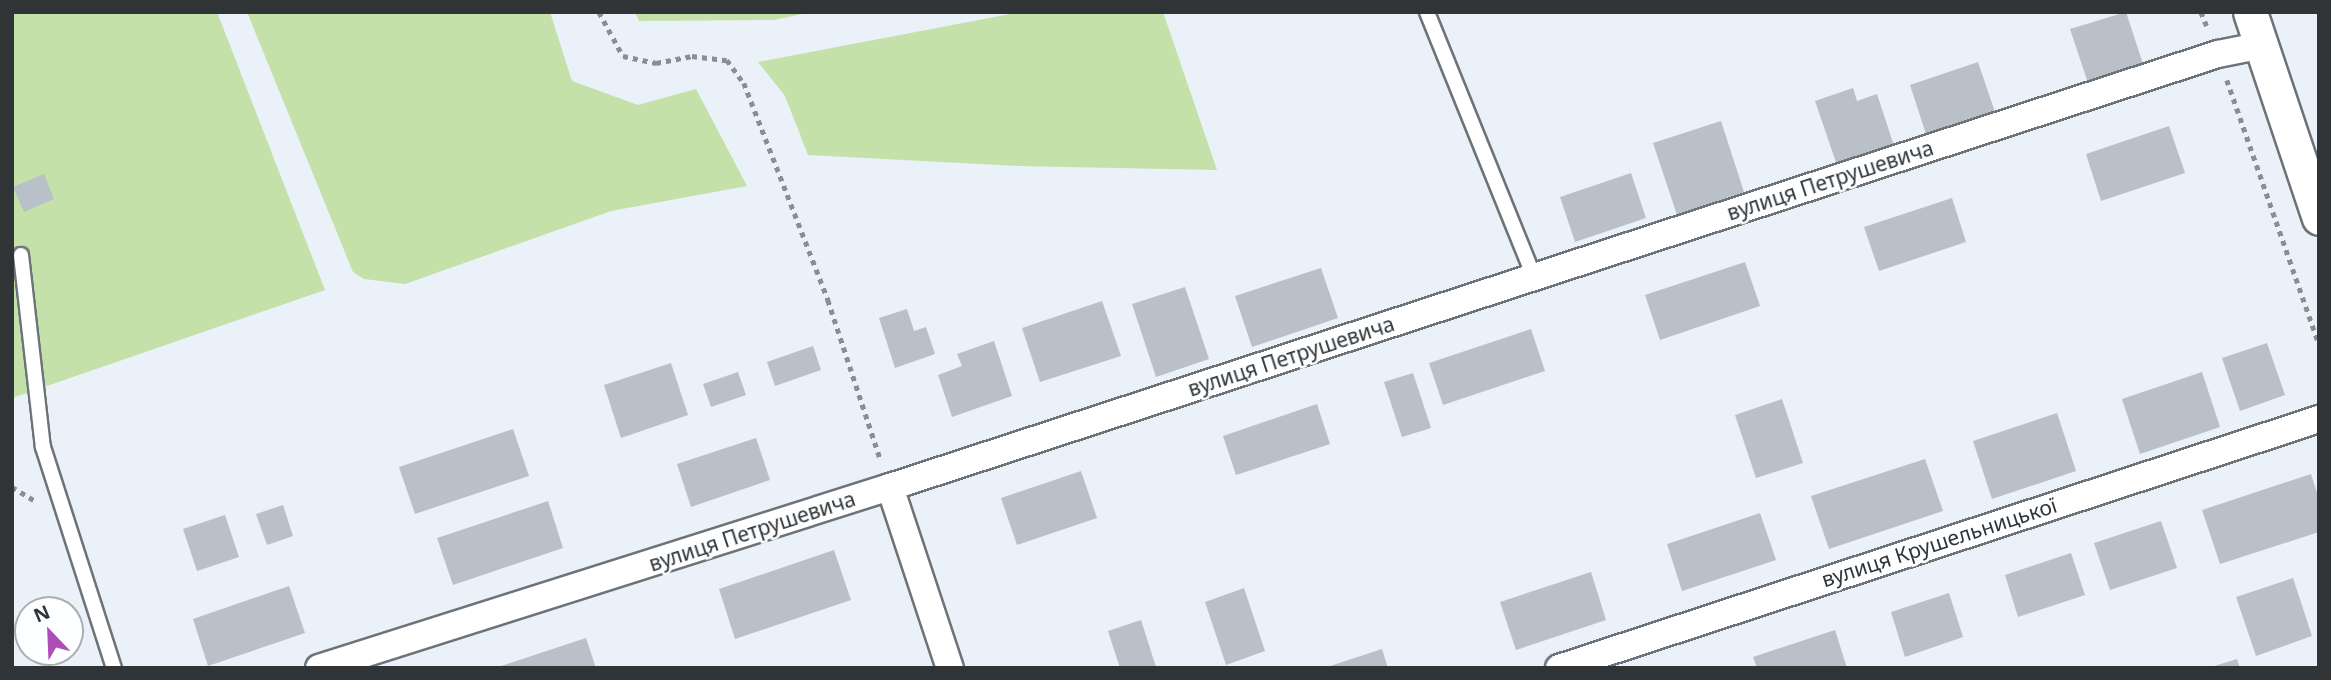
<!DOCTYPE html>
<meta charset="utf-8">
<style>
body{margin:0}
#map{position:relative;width:2331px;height:680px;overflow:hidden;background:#eaf1f8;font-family:"Noto Sans",sans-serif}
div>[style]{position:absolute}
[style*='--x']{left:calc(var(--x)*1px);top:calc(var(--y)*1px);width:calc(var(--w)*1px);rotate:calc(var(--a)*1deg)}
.green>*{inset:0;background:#c3e1a8}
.building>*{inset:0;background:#b9c0c7}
.path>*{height:4.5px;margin-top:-2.25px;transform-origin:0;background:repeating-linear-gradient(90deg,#898e93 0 5px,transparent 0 10px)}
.roads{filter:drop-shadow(2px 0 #6c7379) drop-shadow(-2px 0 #6c7379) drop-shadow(0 2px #6c7379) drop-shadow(0 -2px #6c7379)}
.service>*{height:14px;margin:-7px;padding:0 7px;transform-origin:7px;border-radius:7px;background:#fff}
.minor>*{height:26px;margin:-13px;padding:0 13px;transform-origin:13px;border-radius:13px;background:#fff}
.tertiary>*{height:33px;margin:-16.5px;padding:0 16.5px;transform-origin:16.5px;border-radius:16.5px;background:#fff}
span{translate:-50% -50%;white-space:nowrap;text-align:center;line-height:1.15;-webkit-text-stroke:5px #fcfeff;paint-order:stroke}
.street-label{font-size:21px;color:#313436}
.frame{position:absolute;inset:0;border:14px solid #313436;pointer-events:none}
.north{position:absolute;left:14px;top:596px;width:70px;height:70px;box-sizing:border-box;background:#fcfeff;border:2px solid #abadaf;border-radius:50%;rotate:337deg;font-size:19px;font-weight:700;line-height:28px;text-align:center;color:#313436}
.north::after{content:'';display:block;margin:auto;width:24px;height:32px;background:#ad4eb7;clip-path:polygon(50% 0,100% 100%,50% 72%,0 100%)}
</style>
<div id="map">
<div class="green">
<div style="clip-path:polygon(12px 12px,217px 12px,325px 290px,12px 398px)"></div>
<div style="clip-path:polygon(247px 12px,550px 12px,572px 81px,638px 105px,696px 89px,747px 186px,611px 211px,405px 284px,364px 279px,353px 272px)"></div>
<div style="clip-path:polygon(635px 12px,812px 12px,774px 20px,639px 21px)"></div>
<div style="clip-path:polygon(1020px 12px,1163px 12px,1217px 170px,1018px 166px,808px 155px,785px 96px,758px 62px)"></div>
</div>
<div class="building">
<div style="clip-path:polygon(2126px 12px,2144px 67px,2089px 86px,2070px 29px)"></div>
<div style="clip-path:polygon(1978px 62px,1995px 112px,1926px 134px,1910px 85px)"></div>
<div style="clip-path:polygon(1853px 88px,1857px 101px,1877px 94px,1896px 152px,1839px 171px,1815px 101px)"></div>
<div style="clip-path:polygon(1721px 121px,1744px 192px,1677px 215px,1653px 143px)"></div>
<div style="clip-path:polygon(2169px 126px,2185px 173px,2101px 201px,2086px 154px)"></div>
<div style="clip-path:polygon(1631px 173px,1646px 218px,1575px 242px,1560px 197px)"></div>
<div style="clip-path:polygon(44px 174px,54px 199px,24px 212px,13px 187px)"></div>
<div style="clip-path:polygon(1952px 198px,1966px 242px,1879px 271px,1864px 227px)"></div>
<div style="clip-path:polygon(1745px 262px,1760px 306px,1660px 340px,1645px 295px)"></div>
<div style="clip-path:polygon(1321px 268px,1338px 318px,1252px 347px,1235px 296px)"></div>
<div style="clip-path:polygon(1185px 287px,1209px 359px,1156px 377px,1132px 304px)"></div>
<div style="clip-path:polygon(1102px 301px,1121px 356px,1040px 382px,1022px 328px)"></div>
<div style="clip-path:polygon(907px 309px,914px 331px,926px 327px,935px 354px,895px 368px,879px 318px)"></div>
<div style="clip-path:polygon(1531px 329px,1545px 371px,1443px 405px,1429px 363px)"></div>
<div style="clip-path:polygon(994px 341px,1012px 396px,952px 417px,938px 375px,962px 366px,957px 354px)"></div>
<div style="clip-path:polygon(2267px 343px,2285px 395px,2240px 411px,2222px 358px)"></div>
<div style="clip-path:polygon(813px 346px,821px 370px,775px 386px,767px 362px)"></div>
<div style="clip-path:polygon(671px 363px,688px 415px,621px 438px,604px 385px)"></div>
<div style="clip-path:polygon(738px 372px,746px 395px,711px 407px,703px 384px)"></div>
<div style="clip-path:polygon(2202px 372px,2220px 427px,2140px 454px,2122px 399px)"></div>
<div style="clip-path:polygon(1413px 373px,1431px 428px,1402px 437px,1384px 382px)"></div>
<div style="clip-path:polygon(1782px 399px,1803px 463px,1756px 478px,1735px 415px)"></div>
<div style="clip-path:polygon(1317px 404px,1330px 444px,1236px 475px,1223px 436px)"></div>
<div style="clip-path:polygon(2057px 413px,2076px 471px,1992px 499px,1973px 441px)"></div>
<div style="clip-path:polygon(513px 429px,529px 476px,415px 514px,399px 467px)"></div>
<div style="clip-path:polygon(756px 438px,770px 480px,691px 507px,677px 464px)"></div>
<div style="clip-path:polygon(1925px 459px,1943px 511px,1829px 549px,1811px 496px)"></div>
<div style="clip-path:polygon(1081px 471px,1097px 518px,1017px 545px,1001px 498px)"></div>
<div style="clip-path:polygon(2311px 474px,2319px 499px,2319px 532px,2220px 564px,2202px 510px)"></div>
<div style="clip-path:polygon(548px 501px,563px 548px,453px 585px,437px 538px)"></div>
<div style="clip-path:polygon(283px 505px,293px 536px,267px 545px,256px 514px)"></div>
<div style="clip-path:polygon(1760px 513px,1776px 560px,1682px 591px,1667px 544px)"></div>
<div style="clip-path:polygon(225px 515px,239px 557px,197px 571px,183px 529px)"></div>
<div style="clip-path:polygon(2161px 521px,2177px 568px,2110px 590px,2094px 543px)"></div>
<div style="clip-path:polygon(834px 550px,851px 600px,735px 639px,719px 589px)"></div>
<div style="clip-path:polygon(2071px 553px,2085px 595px,2018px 617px,2005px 575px)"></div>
<div style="clip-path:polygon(1591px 572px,1606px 620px,1516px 650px,1500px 602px)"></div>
<div style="clip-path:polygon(2293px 578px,2312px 636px,2256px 656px,2236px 597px)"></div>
<div style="clip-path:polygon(289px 586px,305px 633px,208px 666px,193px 619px)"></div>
<div style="clip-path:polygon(1244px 588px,1265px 651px,1226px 665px,1205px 602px)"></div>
<div style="clip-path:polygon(1949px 593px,1963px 637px,1905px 657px,1891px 612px)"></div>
<div style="clip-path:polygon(1141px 620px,1156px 667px,1120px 668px,1108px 631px)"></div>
<div style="clip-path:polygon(1835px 630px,1847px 668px,1757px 668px,1753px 657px)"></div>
<div style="clip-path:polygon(586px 638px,596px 668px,498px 668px,498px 667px)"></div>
<div style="clip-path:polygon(1382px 649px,1388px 668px,1327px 668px,1327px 667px)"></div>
<div style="clip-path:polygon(2237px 659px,2240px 668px,2211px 668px,2211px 667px)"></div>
</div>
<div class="path">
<div style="--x:599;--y:12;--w:50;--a:61.4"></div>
<div style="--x:623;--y:56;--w:34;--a:12"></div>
<div style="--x:656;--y:63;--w:37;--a:-11"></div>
<div style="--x:692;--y:56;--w:35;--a:7"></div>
<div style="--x:727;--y:60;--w:29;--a:54"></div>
<div style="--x:744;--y:83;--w:233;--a:68.8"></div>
<div style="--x:828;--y:300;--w:169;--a:71.8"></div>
<div style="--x:2201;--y:12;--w:15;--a:67"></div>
<div style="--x:2227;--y:80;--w:280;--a:70.8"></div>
<div style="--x:12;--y:487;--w:27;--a:31"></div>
</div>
<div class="roads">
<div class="service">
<div style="--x:1427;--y:12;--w:286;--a:68"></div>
<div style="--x:21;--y:255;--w:193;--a:83.5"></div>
<div style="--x:43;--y:447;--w:232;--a:72.2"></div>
</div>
<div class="minor">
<div style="--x:890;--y:487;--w:191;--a:71.7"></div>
<div style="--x:319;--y:668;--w:599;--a:-17.59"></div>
<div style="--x:890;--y:487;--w:1397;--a:-18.06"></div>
<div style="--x:2218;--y:54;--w:46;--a:-11.3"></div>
<div style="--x:1559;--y:668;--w:800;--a:-18.14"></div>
</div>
<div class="tertiary">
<div style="--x:2250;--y:12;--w:217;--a:71.5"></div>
</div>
</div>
<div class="street-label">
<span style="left:1830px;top:180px;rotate:-18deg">вулиця Петрушевича</span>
<span style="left:1291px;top:356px;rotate:-18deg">вулиця Петрушевича</span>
<span style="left:752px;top:531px;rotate:-18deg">вулиця Петрушевича</span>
<span style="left:1939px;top:542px;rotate:-18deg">вулиця Крушельницької</span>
</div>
<div class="frame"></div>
<div class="north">N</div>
</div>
